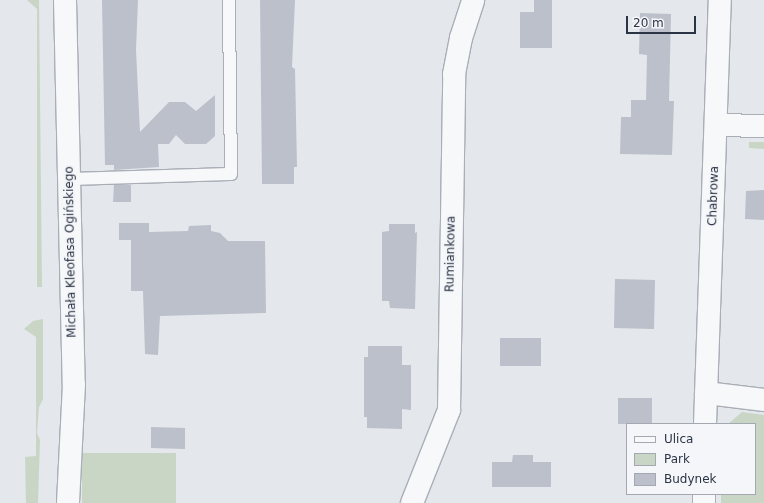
<!DOCTYPE html>
<meta charset="utf-8">
<style>
body{margin:0}
#map{position:relative;width:764px;height:503px;overflow:hidden;background:#e4e7ec;font-family:"DejaVu Sans",sans-serif}
div>[style]{position:absolute}
[style*='--x']{left:calc(var(--x)*1px);top:calc(var(--y)*1px);width:calc(var(--w)*1px);rotate:calc(var(--a)*1deg)}
.green>*{inset:0;background:#c9d6c5}
.building>*{inset:0;background:#bbc0ca}
.roads{filter:drop-shadow(1px 0 #a9aeb7) drop-shadow(-1px 0 #a9aeb7) drop-shadow(0 1px #a9aeb7) drop-shadow(0 -1px #a9aeb7)}
.service>*{height:12px;margin:-6px;padding:0 6px;transform-origin:6px;border-radius:6px;background:#f7f8fa}
.minor>*{height:22px;margin:-11px;padding:0 11px;transform-origin:11px;border-radius:11px;background:#f7f8fa}
span{translate:-50% -50%;white-space:nowrap;text-align:center;line-height:1.15;-webkit-text-stroke:4px #f4f6f9;paint-order:stroke}
.street-label{font-size:12px;color:#2b3445}
.legend{position:absolute;left:626px;top:423px;width:130px;height:72px;box-sizing:border-box;background:#f4f6f9;border:1px solid #a4a8b1;margin:0;padding:5px 7px;list-style:none;font-size:12px;color:#2b3445}
.legend li{display:flex;align-items:center;gap:8px;height:20px}
.legend b{width:20px;border:1px solid #a4a8b1}
.scale{position:absolute;left:626px;top:16px;width:70px;height:18px;box-sizing:border-box;border:2px solid #2b3445;border-top:0;padding-left:5px;font-size:12px;line-height:14px;white-space:nowrap;color:#2b3445;-webkit-text-stroke:3px #f4f6f9;paint-order:stroke}
</style>
<div id="map">
<div class="green">
<div style="clip-path:polygon(27px 0,39px 0,42px 287px,37px 287px,37px 9px)"></div>
<div style="clip-path:polygon(749px 142px,764px 142px,764px 149px,749px 148px)"></div>
<div style="clip-path:polygon(43px 319px,43px 399px,39px 407px,37px 433px,40px 440px,38px 503px,26px 503px,25px 457px,36px 456px,36px 337px,24px 329px,33px 321px)"></div>
<div style="clip-path:polygon(742px 412px,764px 415px,764px 503px,721px 503px,721px 494px,755px 494px,755px 424px,728px 424px)"></div>
<div style="clip-path:polygon(82px 453px,176px 453px,176px 503px,82px 503px)"></div>
</div>
<div class="building">
<div style="clip-path:polygon(102px 0,138px 0,136px 50px,140px 132px,169px 102px,185px 102px,196px 111px,215px 95px,215px 136px,206px 144px,185px 144px,176px 135px,169px 144px,158px 144px,159px 167px,114px 170px,114px 165px,105px 165px)"></div>
<div style="clip-path:polygon(260px 0,295px 0,292px 67px,295px 69px,297px 167px,294px 167px,294px 184px,262px 184px)"></div>
<div style="clip-path:polygon(534px 0,552px 0,552px 48px,520px 48px,520px 12px,534px 12px)"></div>
<div style="clip-path:polygon(640px 13px,671px 14px,669px 101px,674px 101px,672px 155px,620px 154px,621px 117px,631px 117px,631px 100px,646px 100px,647px 55px,639px 54px)"></div>
<div style="clip-path:polygon(114px 185px,131px 185px,131px 202px,113px 202px)"></div>
<div style="clip-path:polygon(764px 190px,764px 220px,745px 219px,746px 191px)"></div>
<div style="clip-path:polygon(119px 223px,149px 223px,149px 232px,188px 231px,189px 226px,211px 225px,211px 231px,220px 233px,228px 241px,265px 241px,266px 313px,160px 316px,158px 355px,145px 354px,143px 291px,131px 291px,131px 240px,119px 240px)"></div>
<div style="clip-path:polygon(389px 224px,415px 224px,415px 233px,417px 232px,415px 309px,390px 308px,389px 301px,382px 301px,382px 232px,389px 231px)"></div>
<div style="clip-path:polygon(615px 279px,655px 280px,654px 329px,614px 328px)"></div>
<div style="clip-path:polygon(500px 338px,541px 338px,541px 366px,500px 366px)"></div>
<div style="clip-path:polygon(368px 346px,402px 346px,402px 365px,411px 365px,411px 410px,402px 409px,402px 429px,367px 428px,367px 417px,364px 417px,364px 357px,368px 357px)"></div>
<div style="clip-path:polygon(618px 398px,652px 398px,652px 424px,618px 424px)"></div>
<div style="clip-path:polygon(151px 427px,185px 428px,185px 449px,151px 448px)"></div>
<div style="clip-path:polygon(513px 455px,533px 455px,533px 462px,551px 462px,551px 487px,492px 487px,492px 462px,512px 462px)"></div>
</div>
<div class="roads">
<div class="service">
<div style="--x:69;--y:179;--w:162;--a:-1.8"></div>
<div style="--x:231;--y:174;--w:174;--a:-90.7"></div>
</div>
<div class="minor">
<div style="--x:65;--y:0;--w:384;--a:88.7"></div>
<div style="--x:74;--y:384;--w:119;--a:92.9"></div>
<div style="--x:717;--y:125;--w:47;--a:1.2"></div>
<div style="--x:706;--y:393;--w:58;--a:6.9"></div>
<div style="--x:705;--y:424;--w:424;--a:-88"></div>
<div style="--x:412;--y:503;--w:100;--a:-68.3"></div>
<div style="--x:449;--y:410;--w:336;--a:-89.1"></div>
<div style="--x:454;--y:74;--w:37;--a:-79"></div>
<div style="--x:461;--y:38;--w:40;--a:-72"></div>
<div style="--x:704;--y:503;--w:9;--a:-90"></div>
</div>
</div>
<div class="street-label">
<span style="left:714px;top:196px;rotate:-88deg">Chabrowa</span>
<span style="left:71px;top:252px;rotate:-91deg">Michała Kleofasa Ogińskiego</span>
<span style="left:451px;top:254px;rotate:-89deg">Rumiankowa</span>
</div>
<ul class="legend">
<li><b style="height:5px;background:#f7f8fa"></b>Ulica</li>
<li><b style="height:11px;background:#c9d6c5"></b>Park</li>
<li><b style="height:11px;background:#bbc0ca"></b>Budynek</li>
</ul>
<div class="scale">20 m</div>
</div>
